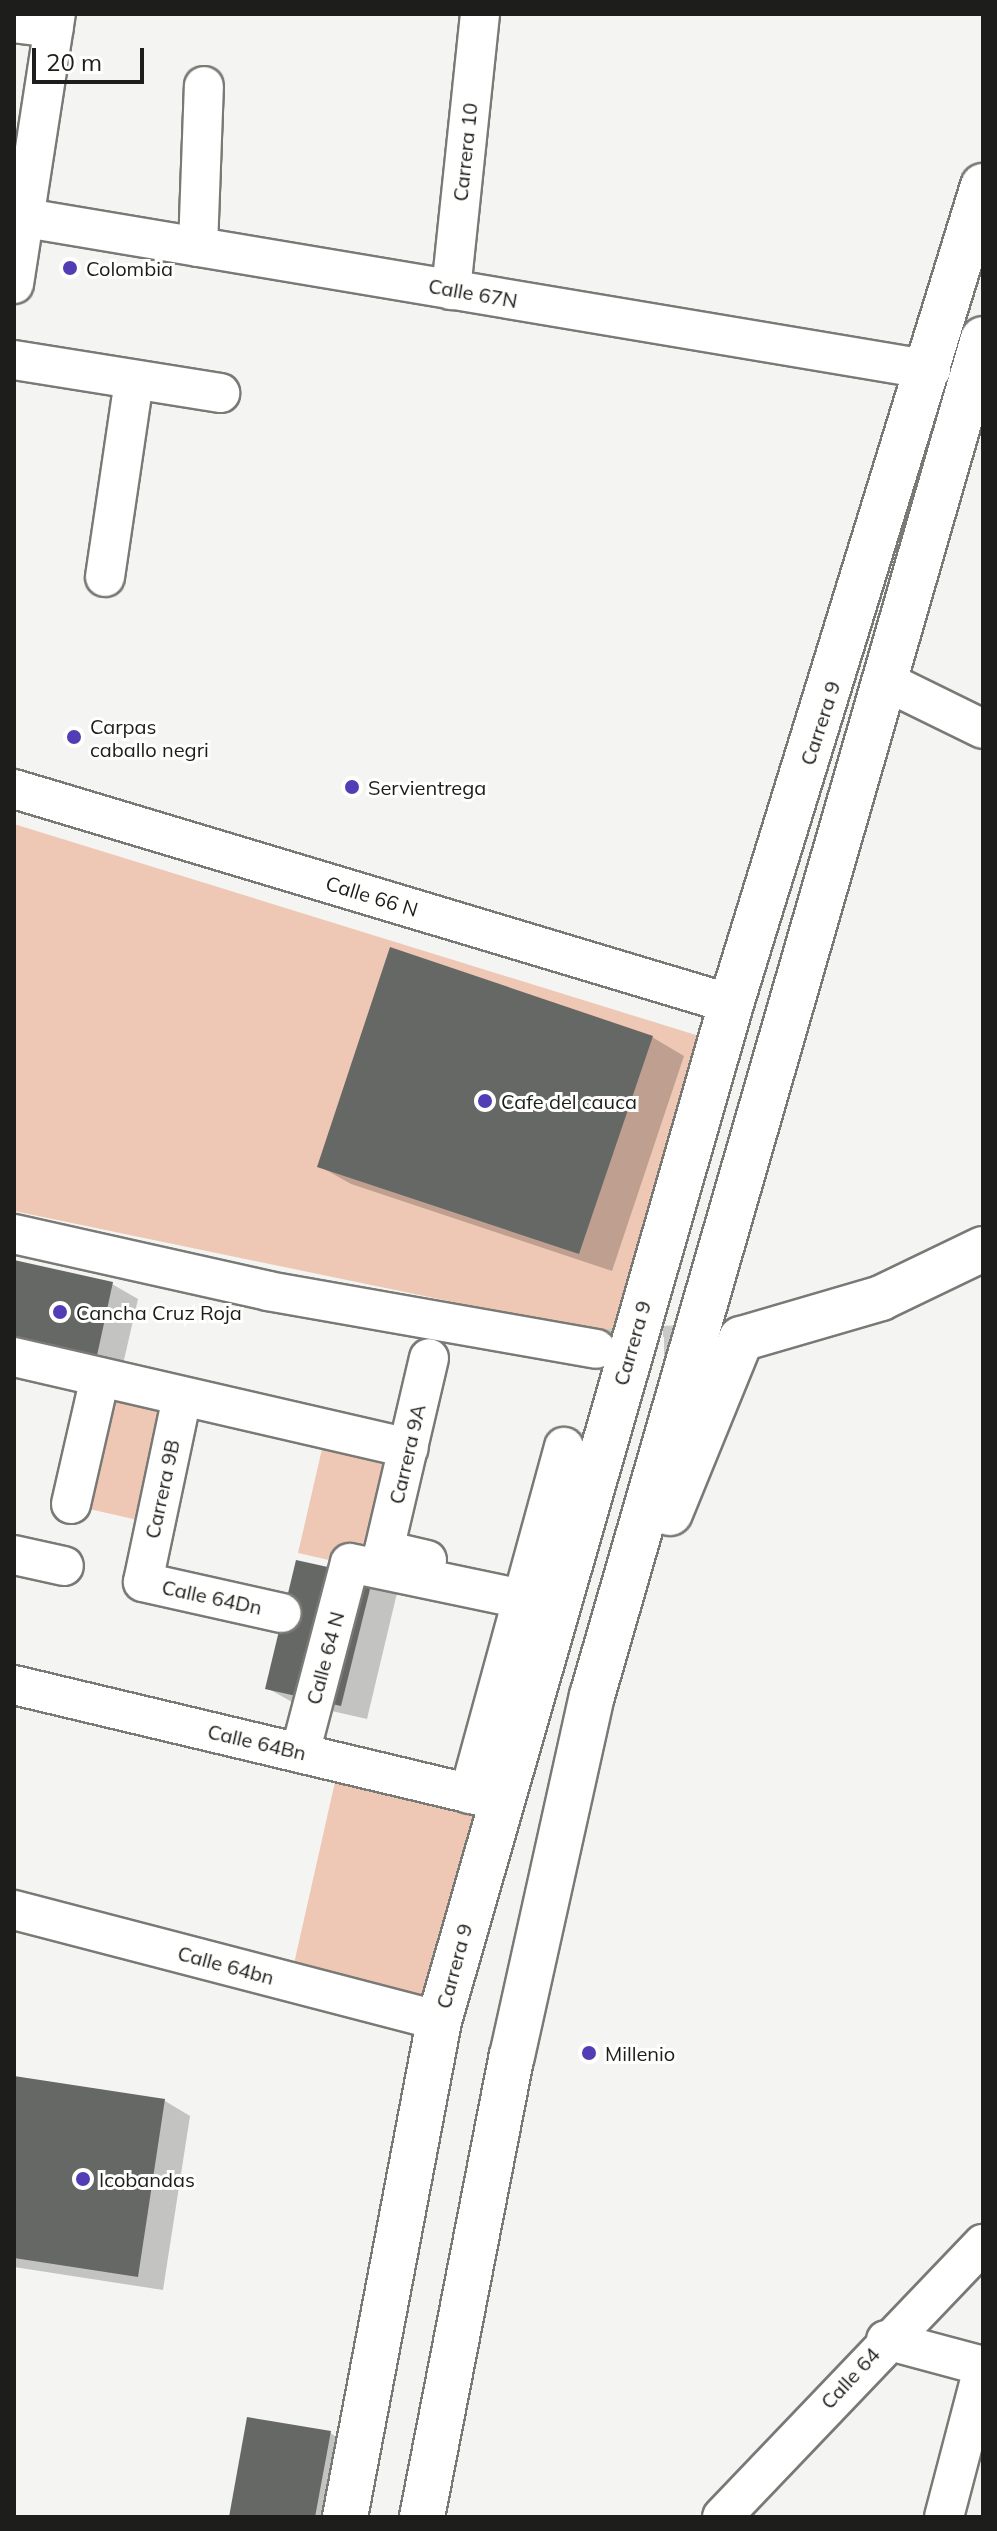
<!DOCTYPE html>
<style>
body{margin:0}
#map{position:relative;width:997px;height:2531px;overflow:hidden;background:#f4f5f2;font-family:Mulish,sans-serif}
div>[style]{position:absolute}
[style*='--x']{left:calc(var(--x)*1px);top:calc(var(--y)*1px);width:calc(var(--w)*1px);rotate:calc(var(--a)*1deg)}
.green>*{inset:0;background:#efc8b5}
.shadow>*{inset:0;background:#0003}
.building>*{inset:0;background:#666866}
.street-tunnel>*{height:38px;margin-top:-19px;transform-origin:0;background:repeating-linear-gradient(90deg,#c9cac7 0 38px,transparent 0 57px)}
.roads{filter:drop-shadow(2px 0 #797976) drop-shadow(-2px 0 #797976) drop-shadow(0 2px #797976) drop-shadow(0 -2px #797976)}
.street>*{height:38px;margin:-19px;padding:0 19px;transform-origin:19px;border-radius:19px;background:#fff}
.secondary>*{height:44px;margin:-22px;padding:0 22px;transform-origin:22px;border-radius:22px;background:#fff}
.primary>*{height:44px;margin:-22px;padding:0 22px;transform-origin:22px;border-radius:22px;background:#fff}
.dots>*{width:22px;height:22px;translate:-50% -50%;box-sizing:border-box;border:4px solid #fffffe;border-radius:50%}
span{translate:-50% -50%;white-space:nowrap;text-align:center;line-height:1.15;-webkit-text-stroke:6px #fffffe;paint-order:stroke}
.street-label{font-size:20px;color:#1d1d1c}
.poi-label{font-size:20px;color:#1d1d1c}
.left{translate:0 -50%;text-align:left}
.frame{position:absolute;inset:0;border:16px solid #1d1d1c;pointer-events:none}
.scale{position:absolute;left:32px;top:48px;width:112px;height:36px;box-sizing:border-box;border:4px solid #1d1d1c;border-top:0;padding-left:10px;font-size:24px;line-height:28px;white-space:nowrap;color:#1d1d1c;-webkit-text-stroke:6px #fffffe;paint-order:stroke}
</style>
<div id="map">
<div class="green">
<div style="clip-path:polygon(14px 824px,709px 1039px,617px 1336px,14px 1211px)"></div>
<div style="clip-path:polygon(103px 1381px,178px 1400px,151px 1523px,76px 1506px)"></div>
<div style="clip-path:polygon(325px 1436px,400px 1453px,373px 1570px,298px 1553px)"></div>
<div style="clip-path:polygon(337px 1773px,488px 1806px,430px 2005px,291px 1977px)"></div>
</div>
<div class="shadow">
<div style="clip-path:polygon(652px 1037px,684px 1056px,612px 1271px,351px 1184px,319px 1166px)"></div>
<div style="clip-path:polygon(14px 1262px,112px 1284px,138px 1299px,121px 1373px,14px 1348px)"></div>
<div style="clip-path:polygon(372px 1579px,397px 1593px,367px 1719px,292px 1702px,267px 1688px)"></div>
<div style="clip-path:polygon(14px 2078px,165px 2101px,190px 2116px,163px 2290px,14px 2267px)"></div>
<div style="clip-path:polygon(330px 2433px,355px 2448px,343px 2517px,231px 2517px)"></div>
</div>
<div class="building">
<div style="clip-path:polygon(390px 947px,653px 1036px,579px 1254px,317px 1167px)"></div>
<div style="clip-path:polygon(14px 1260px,113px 1282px,96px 1360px,14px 1341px)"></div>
<div style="clip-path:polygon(296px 1560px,373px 1577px,341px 1706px,265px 1689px)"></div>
<div style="clip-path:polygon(14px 2076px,165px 2099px,138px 2277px,14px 2258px)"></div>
<div style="clip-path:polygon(247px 2417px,331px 2431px,315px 2517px,229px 2517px)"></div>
</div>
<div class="street-tunnel">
<div style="--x:607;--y:1348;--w:114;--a:-3"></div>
</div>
<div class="roads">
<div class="street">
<div style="--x:14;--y:23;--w:40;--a:7.1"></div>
<div style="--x:14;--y:216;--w:930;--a:9.53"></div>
<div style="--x:198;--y:247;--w:161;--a:-87.9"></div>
<div style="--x:14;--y:284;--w:273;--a:-81.2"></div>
<div style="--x:451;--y:290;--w:278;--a:-84"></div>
<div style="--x:14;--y:360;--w:209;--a:9.1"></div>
<div style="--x:105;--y:577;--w:199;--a:-81.6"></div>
<div style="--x:883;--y:680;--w:111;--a:26.1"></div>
<div style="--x:14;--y:789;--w:749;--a:16.69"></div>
<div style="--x:14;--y:1234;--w:260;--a:12.6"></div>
<div style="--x:268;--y:1291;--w:333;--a:10"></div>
<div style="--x:14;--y:1357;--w:405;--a:13"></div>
<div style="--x:182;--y:1397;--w:189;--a:101.9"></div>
<div style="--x:143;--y:1582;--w:142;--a:12.6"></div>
<div style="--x:71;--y:1504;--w:130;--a:-77.1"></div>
<div style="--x:14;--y:1555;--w:51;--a:12.4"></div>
<div style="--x:427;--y:1560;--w:44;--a:-166.9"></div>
<div style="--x:384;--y:1550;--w:197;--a:-76.8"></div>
<div style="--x:14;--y:1685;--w:500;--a:13.4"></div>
<div style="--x:300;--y:1753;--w:196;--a:-75.3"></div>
<div style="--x:350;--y:1563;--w:172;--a:11.8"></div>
<div style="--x:469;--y:1794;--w:360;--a:-74.7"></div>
<div style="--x:14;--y:1910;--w:439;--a:14.6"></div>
<div style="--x:886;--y:2340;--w:100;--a:15"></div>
<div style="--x:722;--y:2517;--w:378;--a:-46.3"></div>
<div style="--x:944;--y:2517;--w:154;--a:-75.3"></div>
</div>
<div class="secondary">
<div style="--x:741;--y:1339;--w:146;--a:-16.3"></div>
<div style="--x:881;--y:1298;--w:113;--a:-25.7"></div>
</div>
<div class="primary">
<div style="--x:670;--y:1513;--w:188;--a:-67.8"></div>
<div style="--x:345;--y:2517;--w:505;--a:-79.27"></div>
<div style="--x:439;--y:2021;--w:1058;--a:-73.98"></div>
<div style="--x:731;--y:1004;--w:856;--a:-72.88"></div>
<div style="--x:422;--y:2517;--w:470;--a:-79"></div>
<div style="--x:512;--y:2056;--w:369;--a:-77.5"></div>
<div style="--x:592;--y:1696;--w:1412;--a:-73.93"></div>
</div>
</div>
<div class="dots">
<div style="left:70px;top:268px;background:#533db4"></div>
<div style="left:74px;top:737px;background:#533db4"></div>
<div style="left:352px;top:787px;background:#533db4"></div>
<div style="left:485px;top:1101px;background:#533db4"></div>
<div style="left:60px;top:1312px;background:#533db4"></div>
<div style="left:589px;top:2053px;background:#533db4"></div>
<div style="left:83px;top:2179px;background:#533db4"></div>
</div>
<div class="street-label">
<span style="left:465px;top:152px;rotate:-84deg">Carrera 10</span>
<span style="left:473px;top:293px;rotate:10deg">Calle 67N</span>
<span style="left:820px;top:723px;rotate:-72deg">Carrera 9</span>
<span style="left:372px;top:896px;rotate:17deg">Calle 66 N</span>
<span style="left:632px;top:1343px;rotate:-74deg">Carrera 9</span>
<span style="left:407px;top:1454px;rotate:-77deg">Carrera 9A</span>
<span style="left:162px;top:1489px;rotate:-78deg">Carrera 9B</span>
<span style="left:212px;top:1597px;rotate:12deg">Calle 64Dn</span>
<span style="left:325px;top:1658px;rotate:-75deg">Calle 64 N</span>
<span style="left:257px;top:1742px;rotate:13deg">Calle 64Bn</span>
<span style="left:226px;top:1965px;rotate:15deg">Calle 64bn</span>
<span style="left:454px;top:1966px;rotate:-75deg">Carrera 9</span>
<span style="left:850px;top:2378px;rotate:-47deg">Calle 64</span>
</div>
<div class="poi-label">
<span class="left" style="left:86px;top:268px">Colombia</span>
<span class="left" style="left:90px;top:738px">Carpas<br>caballo negri</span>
<span class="left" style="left:368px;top:787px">Servientrega</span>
<span class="left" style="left:501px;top:1101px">Cafe del cauca</span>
<span class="left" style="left:76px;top:1312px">Cancha Cruz Roja</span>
<span class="left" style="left:605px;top:2053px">Millenio</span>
<span class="left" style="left:99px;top:2179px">Icobandas</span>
</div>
<div class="frame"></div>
<div class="scale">20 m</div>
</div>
